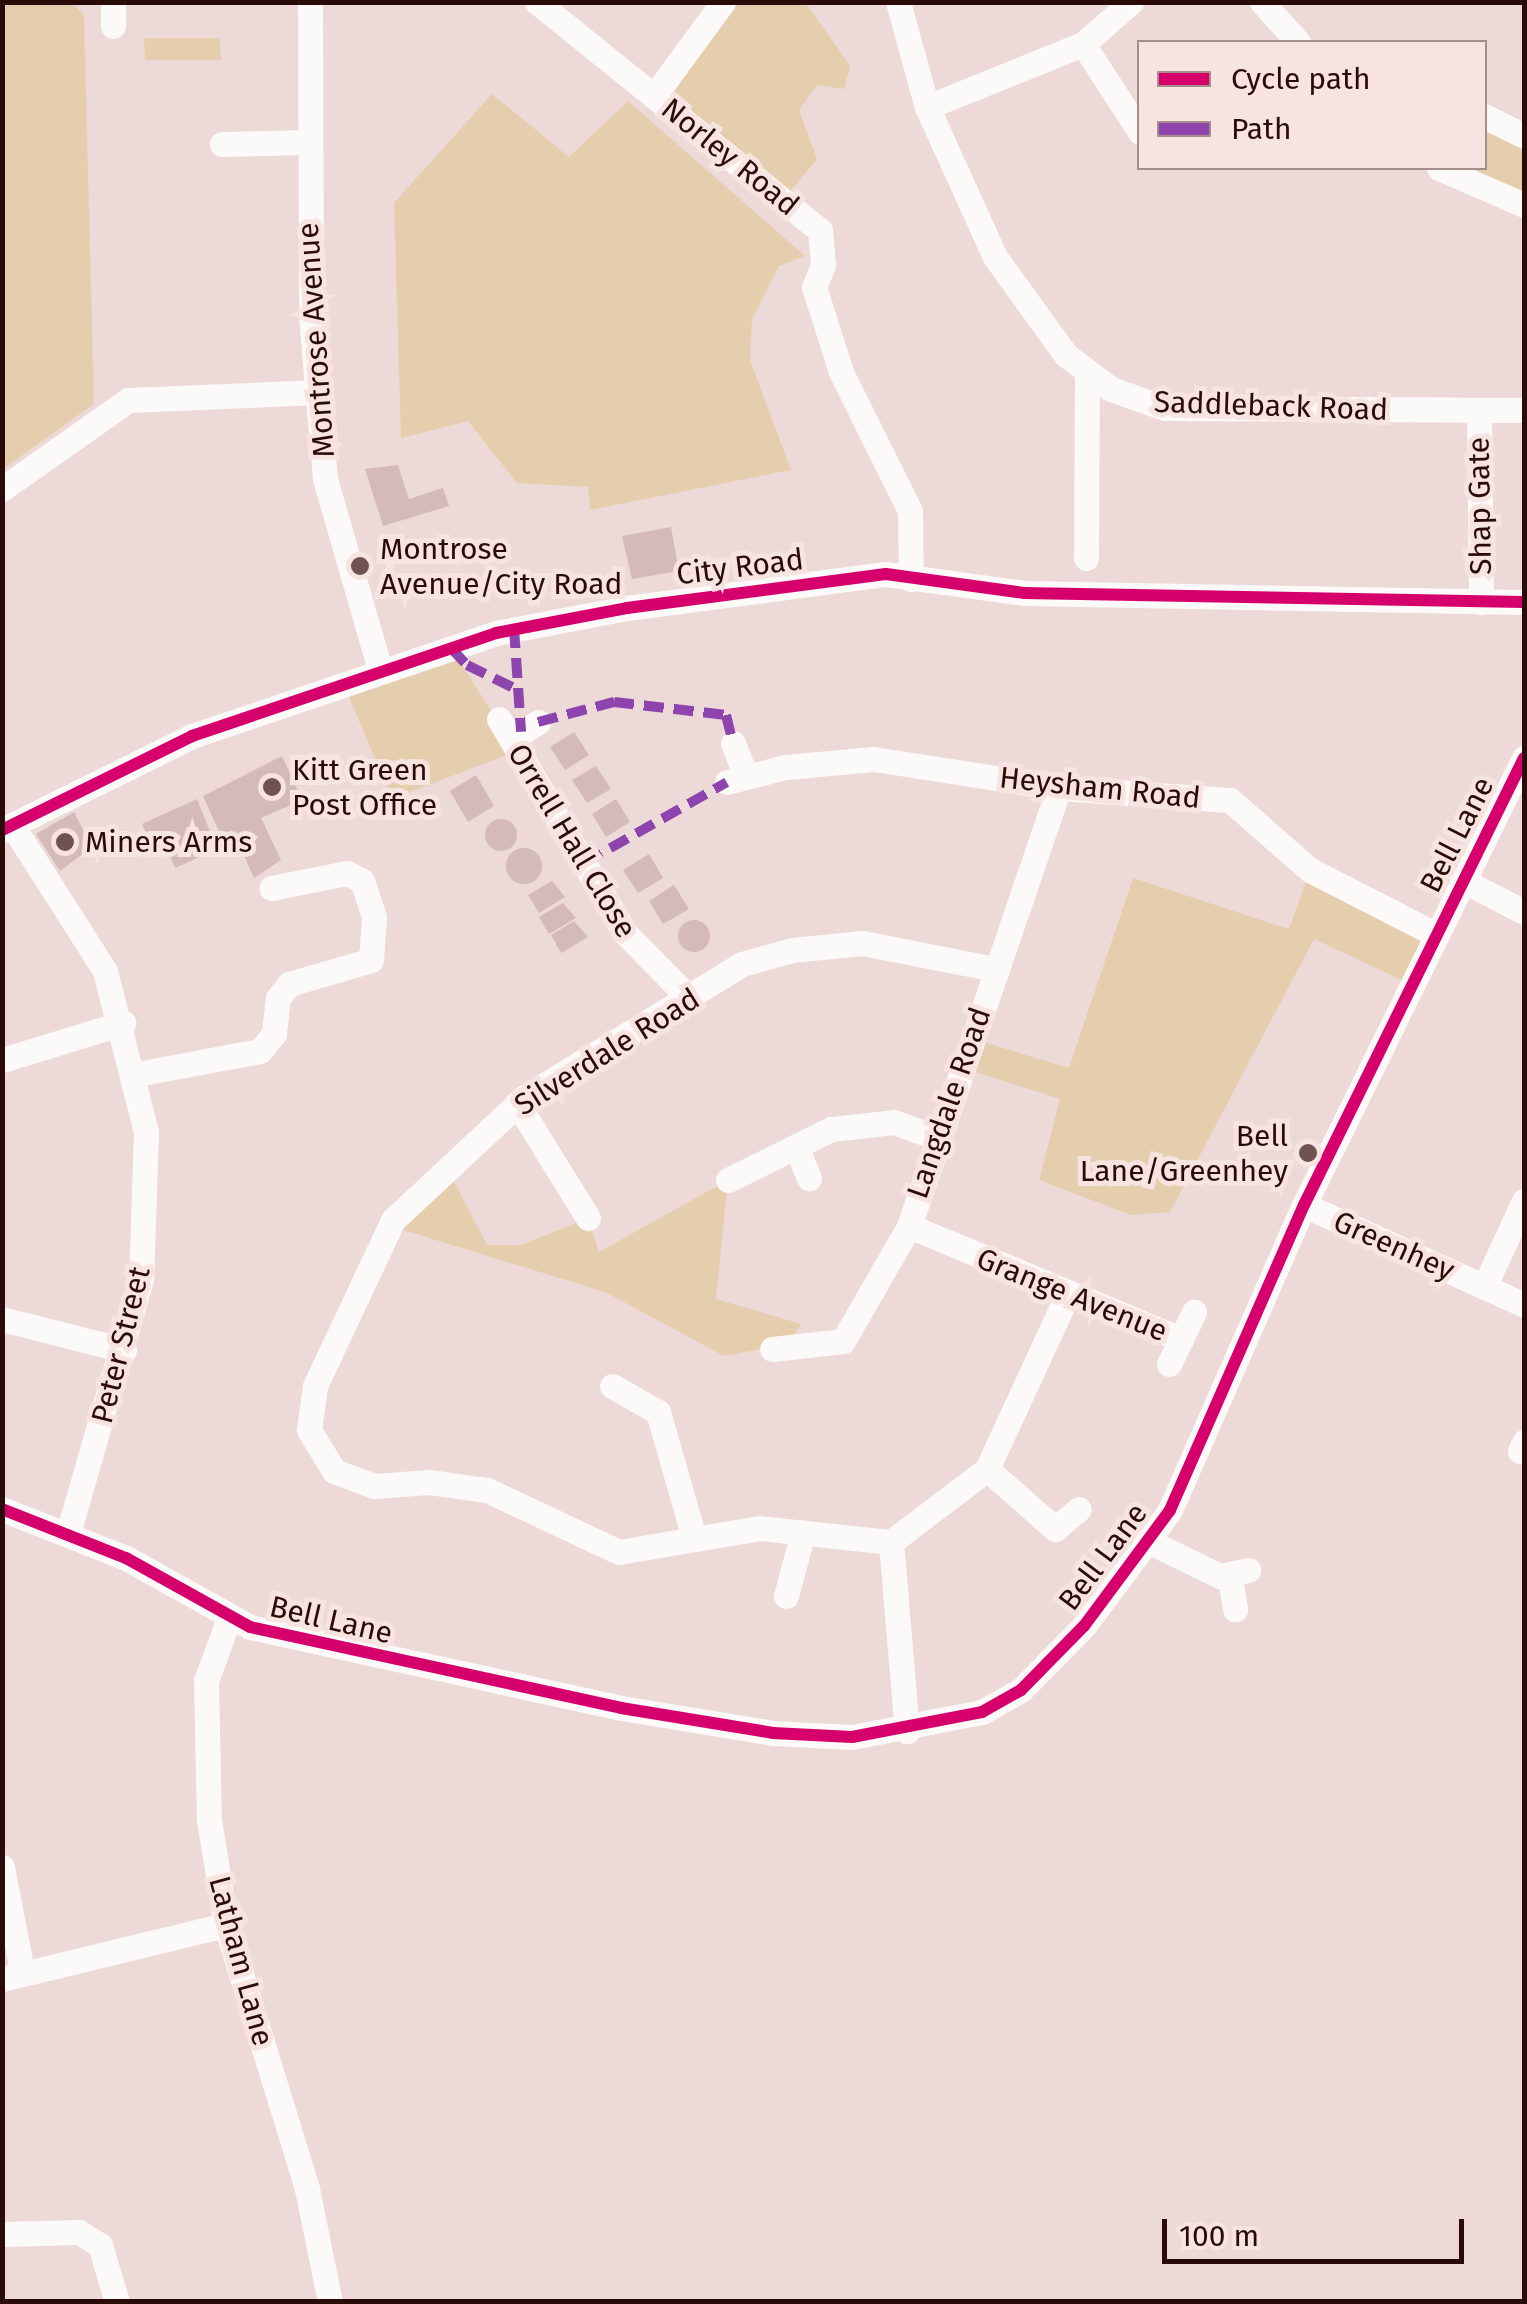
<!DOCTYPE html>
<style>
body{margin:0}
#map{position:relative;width:1527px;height:2304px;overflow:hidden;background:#edd9d7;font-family:"Fira Sans",sans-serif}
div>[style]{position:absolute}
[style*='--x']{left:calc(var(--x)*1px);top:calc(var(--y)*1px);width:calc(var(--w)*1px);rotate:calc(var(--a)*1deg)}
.green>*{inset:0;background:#e5ceae}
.building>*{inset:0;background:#d4bab8}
.round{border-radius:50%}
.minor>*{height:25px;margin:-12.5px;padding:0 12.5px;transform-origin:12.5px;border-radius:12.5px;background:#fcf9f9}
.quiet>*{height:10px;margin-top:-5px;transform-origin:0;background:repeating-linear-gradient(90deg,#8e44ad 0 20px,transparent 0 30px)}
.cycleway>*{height:12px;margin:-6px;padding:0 6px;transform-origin:6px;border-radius:6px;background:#d6006c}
.dots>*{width:28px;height:28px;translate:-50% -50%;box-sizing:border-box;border:5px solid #f7e4e1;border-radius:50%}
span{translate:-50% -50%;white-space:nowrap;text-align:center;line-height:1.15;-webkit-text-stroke:10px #f7e4e1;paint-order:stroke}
.street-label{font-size:30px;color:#2b0b09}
.poi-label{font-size:30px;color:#2b0b09}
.left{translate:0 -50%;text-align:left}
.right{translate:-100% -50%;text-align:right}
.frame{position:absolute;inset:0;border:5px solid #2b0b09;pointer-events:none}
.legend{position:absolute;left:1137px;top:40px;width:350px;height:130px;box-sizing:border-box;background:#f7e4e1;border:2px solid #a58d8b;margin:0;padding:12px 18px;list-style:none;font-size:30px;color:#2b0b09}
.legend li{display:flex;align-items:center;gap:20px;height:50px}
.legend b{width:50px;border:2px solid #a58d8b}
.scale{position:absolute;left:1162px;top:2219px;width:302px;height:45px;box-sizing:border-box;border:5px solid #2b0b09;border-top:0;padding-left:12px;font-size:30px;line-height:35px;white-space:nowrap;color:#2b0b09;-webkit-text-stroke:8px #f7e4e1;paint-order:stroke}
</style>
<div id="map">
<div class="green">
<div style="clip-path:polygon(3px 2px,72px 3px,84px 15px,94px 404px,3px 469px)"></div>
<div style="clip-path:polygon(723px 3px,806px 3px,850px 66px,844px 89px,817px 85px,799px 110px,817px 159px,784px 199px,654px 96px)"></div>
<div style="clip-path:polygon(144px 38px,220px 38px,221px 60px,145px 60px)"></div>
<div style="clip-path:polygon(492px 94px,569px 157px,628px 101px,805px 256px,779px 266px,752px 320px,750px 360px,791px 470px,590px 510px,588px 487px,517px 483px,468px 421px,401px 438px,394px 203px)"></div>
<div style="clip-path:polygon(1485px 119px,1524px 136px,1524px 203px,1443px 168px,1484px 168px)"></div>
<div style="clip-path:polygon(451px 648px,517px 751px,392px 799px,344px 685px)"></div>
<div style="clip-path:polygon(1310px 870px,1435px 934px,1410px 984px,1314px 939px,1170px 1212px,1131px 1215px,1039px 1180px,1060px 1099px,960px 1067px,970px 1038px,1069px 1068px,1133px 878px,1289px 929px)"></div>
<div style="clip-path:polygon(447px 1168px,487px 1245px,521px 1245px,588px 1218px,599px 1252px,728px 1180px,716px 1299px,801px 1324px,788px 1344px,724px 1356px,605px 1292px,390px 1226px)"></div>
</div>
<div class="building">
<div style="clip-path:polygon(398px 465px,409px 499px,443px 488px,449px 506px,383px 526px,365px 469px)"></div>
<div style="clip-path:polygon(671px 527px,679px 571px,632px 579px,622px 536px)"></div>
<div style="clip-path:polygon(574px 732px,589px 755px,565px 770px,550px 747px)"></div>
<div style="clip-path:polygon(282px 756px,302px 800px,261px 818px,281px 860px,254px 878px,234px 833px,222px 838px,203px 796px)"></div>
<div style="clip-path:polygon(596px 766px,611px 789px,587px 803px,572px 780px)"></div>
<div style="clip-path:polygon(476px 775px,494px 806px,468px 822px,450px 791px)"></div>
<div style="clip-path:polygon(197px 799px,217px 849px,175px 868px,167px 849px,156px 854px,142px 824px)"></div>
<div style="clip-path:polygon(616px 799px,630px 822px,606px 837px,592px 814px)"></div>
<div style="clip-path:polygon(74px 812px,92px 847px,60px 871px,36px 834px)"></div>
<div class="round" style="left:485px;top:819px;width:32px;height:32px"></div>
<div class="round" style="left:506px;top:848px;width:36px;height:36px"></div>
<div style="clip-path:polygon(649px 854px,663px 878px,638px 893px,623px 870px)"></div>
<div style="clip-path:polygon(552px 881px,565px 897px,539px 913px,528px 895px)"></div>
<div style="clip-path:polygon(674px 885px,689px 909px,663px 924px,649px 901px)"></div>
<div style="clip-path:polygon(563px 903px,576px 918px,549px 934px,539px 917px)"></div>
<div class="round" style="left:678px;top:920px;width:32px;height:32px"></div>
<div style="clip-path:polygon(574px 921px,588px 937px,561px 953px,551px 935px)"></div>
</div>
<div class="minor">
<div style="--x:113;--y:2;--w:24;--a:90"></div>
<div style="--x:310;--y:2;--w:314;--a:89.8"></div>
<div style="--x:311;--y:316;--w:164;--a:85.1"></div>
<div style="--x:325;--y:479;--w:199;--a:73.9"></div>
<div style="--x:537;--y:2;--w:363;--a:38.9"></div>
<div style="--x:820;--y:230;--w:35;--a:85"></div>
<div style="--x:823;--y:265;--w:24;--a:112"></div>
<div style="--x:814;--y:287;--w:89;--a:72.4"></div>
<div style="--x:841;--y:372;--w:155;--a:63.6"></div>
<div style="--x:910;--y:511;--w:68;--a:89.2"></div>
<div style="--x:898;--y:2;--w:109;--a:74.6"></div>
<div style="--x:927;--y:107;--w:165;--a:65.6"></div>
<div style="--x:995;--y:257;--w:121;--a:54.1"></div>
<div style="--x:1066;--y:355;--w:56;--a:37.1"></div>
<div style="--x:1111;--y:389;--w:57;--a:19.4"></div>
<div style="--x:1165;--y:408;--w:359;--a:0.3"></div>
<div style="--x:1262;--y:2;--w:54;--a:48"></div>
<div style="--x:1083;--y:44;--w:105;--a:57.1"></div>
<div style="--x:654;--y:96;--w:117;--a:-53.7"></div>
<div style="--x:927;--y:107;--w:168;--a:-22"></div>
<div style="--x:1083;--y:44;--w:64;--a:-41.2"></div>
<div style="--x:1484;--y:116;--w:45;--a:26.6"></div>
<div style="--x:222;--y:144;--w:85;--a:-1.3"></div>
<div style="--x:1439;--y:168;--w:93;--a:23.5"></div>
<div style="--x:1479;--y:411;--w:191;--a:89.4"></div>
<div style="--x:2;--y:489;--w:154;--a:-35.2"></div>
<div style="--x:128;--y:400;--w:188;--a:-2.4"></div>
<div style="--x:1086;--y:558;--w:185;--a:-89.7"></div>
<div style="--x:499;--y:719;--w:248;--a:59.5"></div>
<div style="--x:625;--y:933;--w:95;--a:45.4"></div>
<div style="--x:511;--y:739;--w:32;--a:-32"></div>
<div style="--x:733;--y:743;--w:36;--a:69"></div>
<div style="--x:727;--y:782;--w:61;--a:-14.3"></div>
<div style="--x:786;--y:767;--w:88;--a:-5.2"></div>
<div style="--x:874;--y:759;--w:187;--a:8.9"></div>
<div style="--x:1059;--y:788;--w:171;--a:4"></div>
<div style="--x:1230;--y:800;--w:106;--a:41.2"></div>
<div style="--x:1310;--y:870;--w:140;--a:27.1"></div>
<div style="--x:12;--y:825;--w:173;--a:57.5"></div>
<div style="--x:105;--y:971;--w:166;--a:75.7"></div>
<div style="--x:146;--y:1132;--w:147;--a:91.9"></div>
<div style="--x:141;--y:1279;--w:265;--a:106"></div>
<div style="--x:2;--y:830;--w:212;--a:-26.3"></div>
<div style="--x:192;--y:736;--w:321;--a:-18.7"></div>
<div style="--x:496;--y:633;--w:133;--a:-10.8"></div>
<div style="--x:627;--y:608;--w:261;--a:-7.5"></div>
<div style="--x:886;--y:574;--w:139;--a:7.8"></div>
<div style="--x:1024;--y:593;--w:500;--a:1.03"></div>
<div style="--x:1462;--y:880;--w:70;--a:27.3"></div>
<div style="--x:995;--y:969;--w:135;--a:-168.9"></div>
<div style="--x:863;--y:943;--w:71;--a:174.4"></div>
<div style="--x:792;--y:950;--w:52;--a:164.4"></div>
<div style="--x:742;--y:964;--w:255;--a:148.5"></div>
<div style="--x:525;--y:1097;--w:180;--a:137"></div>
<div style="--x:393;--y:1220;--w:183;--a:115.2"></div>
<div style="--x:315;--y:1386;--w:44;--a:97.8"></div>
<div style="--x:309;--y:1430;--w:48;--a:58.6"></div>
<div style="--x:334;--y:1471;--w:43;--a:20.6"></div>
<div style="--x:374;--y:1486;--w:55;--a:-4.2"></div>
<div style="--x:429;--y:1482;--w:59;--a:7.9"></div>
<div style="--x:487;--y:1490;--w:146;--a:25.2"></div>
<div style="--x:619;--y:1552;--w:142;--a:-9.7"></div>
<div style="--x:759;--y:1528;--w:133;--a:6.1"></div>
<div style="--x:891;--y:1542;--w:121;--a:-37.2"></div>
<div style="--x:987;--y:1469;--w:188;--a:-65.2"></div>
<div style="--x:2;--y:1060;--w:127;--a:-17"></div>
<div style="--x:137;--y:1074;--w:125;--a:-10.6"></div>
<div style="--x:260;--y:1051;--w:22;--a:-51"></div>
<div style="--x:274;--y:1034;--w:36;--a:-84"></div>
<div style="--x:278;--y:998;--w:18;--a:-52"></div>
<div style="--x:289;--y:984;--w:85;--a:-16.3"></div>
<div style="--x:371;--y:960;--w:43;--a:-86"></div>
<div style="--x:374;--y:917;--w:38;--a:-108"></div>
<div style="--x:362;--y:881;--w:17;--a:-152"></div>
<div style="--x:347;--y:873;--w:77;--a:168.8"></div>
<div style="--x:517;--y:1103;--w:135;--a:58.3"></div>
<div style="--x:796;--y:1146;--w:35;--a:68"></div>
<div style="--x:728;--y:1180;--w:115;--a:-26.3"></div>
<div style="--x:831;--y:1129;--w:63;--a:-6.3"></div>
<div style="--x:894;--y:1122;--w:44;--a:20.1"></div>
<div style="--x:1304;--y:1205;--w:242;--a:24.4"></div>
<div style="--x:909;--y:1226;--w:295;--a:22.6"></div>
<div style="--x:1484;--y:1287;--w:95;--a:-65.1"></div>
<div style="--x:2;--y:1319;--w:126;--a:14.3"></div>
<div style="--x:772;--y:1349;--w:71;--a:-6.4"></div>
<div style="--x:843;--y:1341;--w:133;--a:-60.1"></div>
<div style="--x:909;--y:1226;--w:463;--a:-71.1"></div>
<div style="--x:1169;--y:1364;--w:58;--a:-64.3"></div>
<div style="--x:612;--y:1386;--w:53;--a:29.5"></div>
<div style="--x:658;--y:1412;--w:127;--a:74"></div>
<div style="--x:1520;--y:1451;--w:10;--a:-66"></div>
<div style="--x:987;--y:1469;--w:91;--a:41.4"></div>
<div style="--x:1055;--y:1529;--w:31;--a:-40"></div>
<div style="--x:2;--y:1509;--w:133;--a:21.6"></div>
<div style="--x:126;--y:1558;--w:142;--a:29.1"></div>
<div style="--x:250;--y:1627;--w:380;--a:12.3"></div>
<div style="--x:621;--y:1708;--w:154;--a:9.3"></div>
<div style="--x:773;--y:1733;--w:79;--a:2.9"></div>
<div style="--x:852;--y:1737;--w:132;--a:-10.9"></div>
<div style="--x:982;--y:1712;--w:45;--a:-29.4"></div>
<div style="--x:1021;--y:1690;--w:90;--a:-45.5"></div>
<div style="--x:1084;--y:1626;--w:144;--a:-53.4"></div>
<div style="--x:1170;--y:1510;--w:333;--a:-66.3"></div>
<div style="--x:1304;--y:1205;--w:498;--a:-63.8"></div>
<div style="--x:891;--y:1542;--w:190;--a:85.2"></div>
<div style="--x:1152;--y:1543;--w:76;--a:25.9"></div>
<div style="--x:1220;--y:1576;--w:29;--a:-12"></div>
<div style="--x:1229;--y:1574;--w:36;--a:80"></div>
<div style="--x:786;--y:1596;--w:66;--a:-75.1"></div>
<div style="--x:229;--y:1618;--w:67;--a:110.1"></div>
<div style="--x:206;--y:1681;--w:139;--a:88.8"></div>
<div style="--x:209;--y:1820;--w:106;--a:80.8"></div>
<div style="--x:226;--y:1925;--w:276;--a:72.9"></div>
<div style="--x:307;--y:2189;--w:115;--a:78.5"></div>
<div style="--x:2;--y:1867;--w:106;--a:79.1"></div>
<div style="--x:2;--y:1979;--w:230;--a:-13.6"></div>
<div style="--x:2;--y:2234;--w:77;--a:-1.5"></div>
<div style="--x:79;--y:2232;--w:25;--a:32"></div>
<div style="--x:100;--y:2245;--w:59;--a:73.4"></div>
</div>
<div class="quiet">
<div style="--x:514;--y:628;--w:104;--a:86.1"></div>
<div style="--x:451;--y:648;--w:23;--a:47"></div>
<div style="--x:467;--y:665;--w:57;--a:26.1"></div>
<div style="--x:538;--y:722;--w:79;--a:-14.7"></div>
<div style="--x:614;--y:702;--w:113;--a:6.6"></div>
<div style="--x:726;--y:715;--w:29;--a:76"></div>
<div style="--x:584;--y:863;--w:164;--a:-29.5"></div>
</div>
<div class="cycleway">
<div style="--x:2;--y:830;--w:212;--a:-26.3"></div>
<div style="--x:192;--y:736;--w:321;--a:-18.7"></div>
<div style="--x:496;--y:633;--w:133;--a:-10.8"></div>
<div style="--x:627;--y:608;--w:261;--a:-7.5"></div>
<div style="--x:886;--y:574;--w:139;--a:7.8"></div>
<div style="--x:1024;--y:593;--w:500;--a:1.03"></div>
<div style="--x:2;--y:1509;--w:133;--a:21.6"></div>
<div style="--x:126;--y:1558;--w:142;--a:29.1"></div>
<div style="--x:250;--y:1627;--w:380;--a:12.3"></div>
<div style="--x:621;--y:1708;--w:154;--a:9.3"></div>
<div style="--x:773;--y:1733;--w:79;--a:2.9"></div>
<div style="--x:852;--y:1737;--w:132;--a:-10.9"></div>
<div style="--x:982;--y:1712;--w:45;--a:-29.4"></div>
<div style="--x:1021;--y:1690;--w:90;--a:-45.5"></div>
<div style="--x:1084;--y:1626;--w:144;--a:-53.4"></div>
<div style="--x:1170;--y:1510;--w:333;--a:-66.3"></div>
<div style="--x:1304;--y:1205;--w:498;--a:-63.8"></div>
</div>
<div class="dots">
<div style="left:360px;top:566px;background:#6f5351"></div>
<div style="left:272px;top:787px;background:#6f5351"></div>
<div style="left:65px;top:842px;background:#6f5351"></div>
<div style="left:1308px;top:1153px;background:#6f5351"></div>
</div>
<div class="street-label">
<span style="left:730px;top:157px;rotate:39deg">Norley Road</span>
<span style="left:316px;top:340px;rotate:-94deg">Montrose Avenue</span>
<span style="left:1271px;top:406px;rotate:2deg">Saddleback Road</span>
<span style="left:1480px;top:506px;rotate:-91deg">Shap Gate</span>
<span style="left:740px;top:567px;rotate:-7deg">City Road</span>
<span style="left:1100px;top:788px;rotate:6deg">Heysham Road</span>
<span style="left:1457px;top:835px;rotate:-63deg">Bell Lane</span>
<span style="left:572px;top:841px;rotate:59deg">Orrell Hall Close</span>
<span style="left:607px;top:1052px;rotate:-32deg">Silverdale Road</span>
<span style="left:949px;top:1103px;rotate:-71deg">Langdale Road</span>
<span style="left:1394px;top:1246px;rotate:24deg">Greenhey</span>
<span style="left:1072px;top:1295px;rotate:22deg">Grange Avenue</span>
<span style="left:121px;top:1345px;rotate:-76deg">Peter Street</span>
<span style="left:1103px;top:1557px;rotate:-53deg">Bell Lane</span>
<span style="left:331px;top:1620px;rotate:13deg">Bell Lane</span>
<span style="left:241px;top:1961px;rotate:75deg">Latham Lane</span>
</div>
<div class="poi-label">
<span class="left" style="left:380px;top:566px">Montrose<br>Avenue/City Road</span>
<span class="left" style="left:292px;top:787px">Kitt Green<br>Post Office</span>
<span class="left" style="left:85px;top:842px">Miners Arms</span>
<span class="right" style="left:1288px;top:1153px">Bell<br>Lane/Greenhey</span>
</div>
<div class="frame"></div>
<ul class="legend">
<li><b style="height:12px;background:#d6006c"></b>Cycle path</li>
<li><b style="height:12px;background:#8e44ad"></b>Path</li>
</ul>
<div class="scale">100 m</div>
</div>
